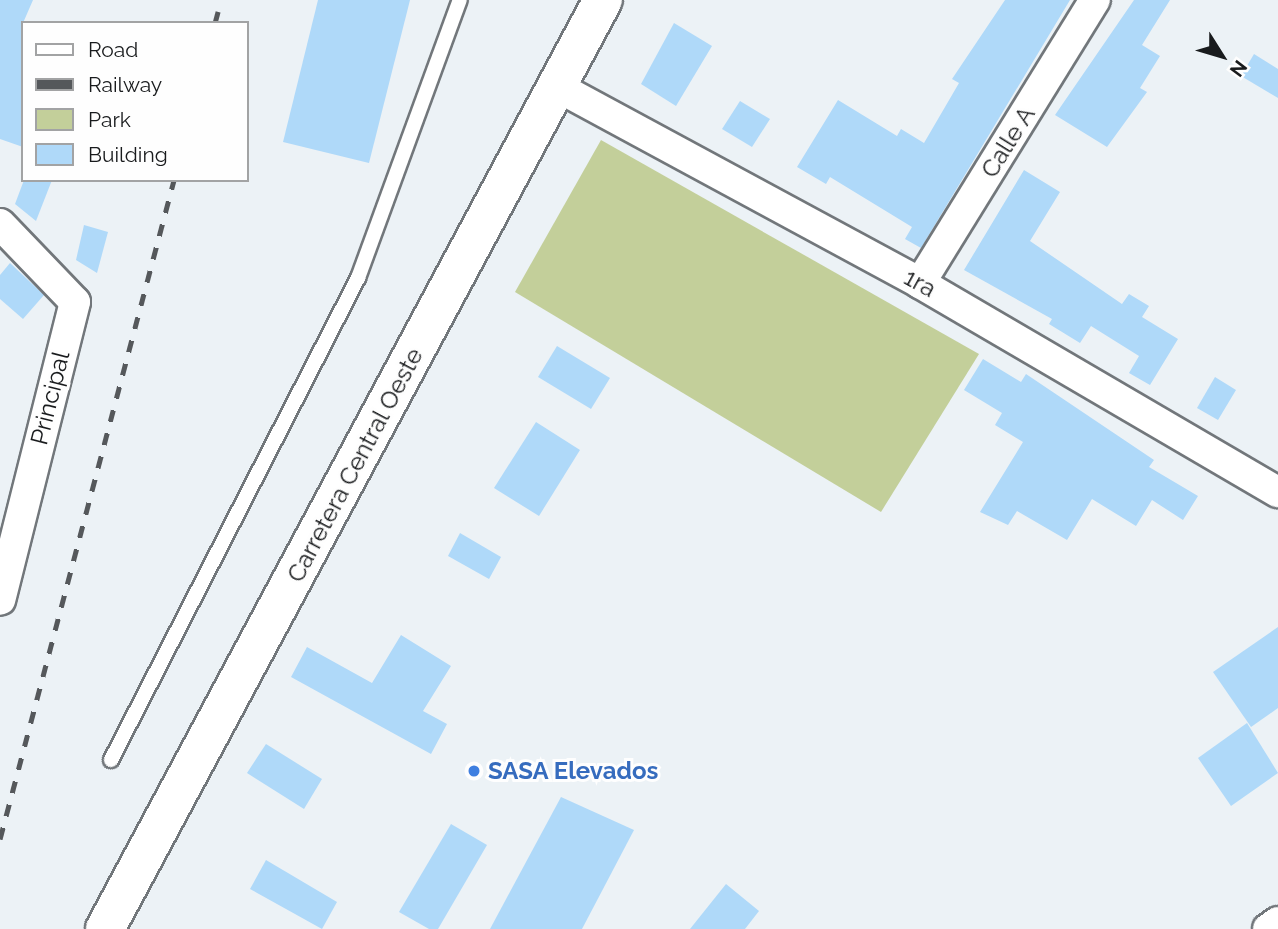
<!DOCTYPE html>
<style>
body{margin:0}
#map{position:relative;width:1278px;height:929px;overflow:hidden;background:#ecf2f6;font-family:Raleway,sans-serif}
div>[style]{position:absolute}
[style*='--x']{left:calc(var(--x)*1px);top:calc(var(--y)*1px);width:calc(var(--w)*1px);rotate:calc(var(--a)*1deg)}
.green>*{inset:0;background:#c3cf9a}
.building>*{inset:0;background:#afd9f9}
.roads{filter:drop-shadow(2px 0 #72777b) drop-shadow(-2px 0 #72777b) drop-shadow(0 2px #72777b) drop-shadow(0 -2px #72777b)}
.lane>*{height:14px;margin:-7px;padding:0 7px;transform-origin:7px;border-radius:7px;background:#fff}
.street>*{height:30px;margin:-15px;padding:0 15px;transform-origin:15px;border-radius:15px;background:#fff}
.primary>*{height:38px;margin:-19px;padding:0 19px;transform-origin:19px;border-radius:19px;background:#fff}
.rail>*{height:5px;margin-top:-2.5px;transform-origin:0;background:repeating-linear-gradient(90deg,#55585b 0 12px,transparent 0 24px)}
.dots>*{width:19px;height:19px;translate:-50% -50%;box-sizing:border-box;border:4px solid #fefefe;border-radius:50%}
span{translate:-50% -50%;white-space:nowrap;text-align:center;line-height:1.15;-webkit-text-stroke:6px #fefefe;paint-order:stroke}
.street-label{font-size:24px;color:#191b1d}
.shop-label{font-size:24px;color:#366cbe;font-weight:700}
.left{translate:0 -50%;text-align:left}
.legend{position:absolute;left:21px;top:21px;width:228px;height:161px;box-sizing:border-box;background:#fefefe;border:2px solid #a2a3a4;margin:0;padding:9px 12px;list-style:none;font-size:21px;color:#191b1d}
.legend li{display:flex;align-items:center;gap:14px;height:35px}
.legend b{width:35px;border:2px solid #a2a3a4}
.north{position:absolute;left:1187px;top:21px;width:70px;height:70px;-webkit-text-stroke:5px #fefefe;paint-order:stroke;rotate:127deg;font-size:19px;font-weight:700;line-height:28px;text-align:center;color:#191b1d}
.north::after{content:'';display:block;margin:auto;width:24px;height:32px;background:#191b1d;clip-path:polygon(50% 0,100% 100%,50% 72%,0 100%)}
</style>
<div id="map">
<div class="green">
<div style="clip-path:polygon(601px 140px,979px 354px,881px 512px,515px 292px)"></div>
</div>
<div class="building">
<div style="clip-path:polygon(0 0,33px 0,23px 23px,23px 147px,0 139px)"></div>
<div style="clip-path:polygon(318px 0,410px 0,369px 163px,283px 142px)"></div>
<div style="clip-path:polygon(1005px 0,1070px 0,921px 248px,905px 239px,912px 227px,830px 177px,826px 184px,797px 167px,838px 100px,897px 136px,901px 129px,924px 143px,959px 83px,952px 79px)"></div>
<div style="clip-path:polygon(1134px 0,1170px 0,1142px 45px,1160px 56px,1140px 88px,1147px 92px,1107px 147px,1055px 115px)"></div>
<div style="clip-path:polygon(674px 23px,712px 46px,676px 106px,641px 84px)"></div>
<div style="clip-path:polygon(1254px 54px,1278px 69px,1278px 98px,1241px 76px)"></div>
<div style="clip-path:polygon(740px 101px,770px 119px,752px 147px,722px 129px)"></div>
<div style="clip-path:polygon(1024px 170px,1060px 192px,1030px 241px,1122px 304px,1129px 294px,1149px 306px,1142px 317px,1178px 339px,1150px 385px,1129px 373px,1139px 356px,1091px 326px,1080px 343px,1049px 324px,1052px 319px,964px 270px)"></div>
<div style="clip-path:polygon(24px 180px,52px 180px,36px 221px,15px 204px)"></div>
<div style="clip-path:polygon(84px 225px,108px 232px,97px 273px,76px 260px)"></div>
<div style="clip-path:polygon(10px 263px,44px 295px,23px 319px,0 299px,0 275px)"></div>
<div style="clip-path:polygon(557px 346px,610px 378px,591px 409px,538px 377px)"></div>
<div style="clip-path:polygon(983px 359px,1021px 382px,1026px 374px,1154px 460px,1149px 467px,1198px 496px,1183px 520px,1152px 500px,1136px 526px,1092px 499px,1067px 540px,1017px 511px,1008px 525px,980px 512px,1023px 442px,995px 425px,1002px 413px,964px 390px)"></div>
<div style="clip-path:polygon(1215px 377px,1236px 390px,1218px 420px,1197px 408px)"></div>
<div style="clip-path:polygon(536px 422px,580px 450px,539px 516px,494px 488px)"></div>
<div style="clip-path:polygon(460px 533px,501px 557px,489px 579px,448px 556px)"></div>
<div style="clip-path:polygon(1278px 627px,1278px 708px,1251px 727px,1213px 672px)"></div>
<div style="clip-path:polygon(401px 635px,451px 666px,423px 711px,447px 724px,431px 754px,291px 677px,307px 647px,372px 683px)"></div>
<div style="clip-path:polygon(1247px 723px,1278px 773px,1231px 806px,1198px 758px)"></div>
<div style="clip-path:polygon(266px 744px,322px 779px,304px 809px,247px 773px)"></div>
<div style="clip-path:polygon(561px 797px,634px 830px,582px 929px,490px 929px)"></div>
<div style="clip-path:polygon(451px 824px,487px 845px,438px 929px,429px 929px,399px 912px)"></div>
<div style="clip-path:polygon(266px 860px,337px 902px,322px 929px,250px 889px)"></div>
<div style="clip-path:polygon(726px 884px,759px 911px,745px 929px,690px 929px)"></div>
</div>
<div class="roads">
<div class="lane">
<div style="--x:111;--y:760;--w:542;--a:-62.87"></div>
<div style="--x:358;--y:278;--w:296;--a:-69.9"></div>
</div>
<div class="street">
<div style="--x:556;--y:86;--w:414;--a:28.4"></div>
<div style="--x:920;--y:283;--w:415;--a:30.3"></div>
<div style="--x:0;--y:224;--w:108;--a:46.1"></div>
<div style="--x:75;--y:302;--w:307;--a:104.1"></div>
<div style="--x:920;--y:283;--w:333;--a:-58.3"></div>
<div style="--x:1268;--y:929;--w:12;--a:-35"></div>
</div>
<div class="primary">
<div style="--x:105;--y:929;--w:1054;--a:-61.81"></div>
</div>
</div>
<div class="rail">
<div style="--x:215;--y:23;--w:24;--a:-75"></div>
<div style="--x:0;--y:839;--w:682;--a:-75.21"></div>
</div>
<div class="dots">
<div style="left:474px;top:771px;background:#3f7fe0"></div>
</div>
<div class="street-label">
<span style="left:1008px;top:142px;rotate:-58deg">Calle A</span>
<span style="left:920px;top:283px;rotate:29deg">1ra</span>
<span style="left:50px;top:398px;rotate:-76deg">Principal</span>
<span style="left:355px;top:465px;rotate:-62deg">Carretera Central Oeste</span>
</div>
<div class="shop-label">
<span class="left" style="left:488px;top:771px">SASA Elevados</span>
</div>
<ul class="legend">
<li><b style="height:9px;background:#fff"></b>Road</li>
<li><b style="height:9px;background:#55585b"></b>Railway</li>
<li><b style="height:19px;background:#c3cf9a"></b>Park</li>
<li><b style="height:19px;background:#afd9f9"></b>Building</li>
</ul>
<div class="north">N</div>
</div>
